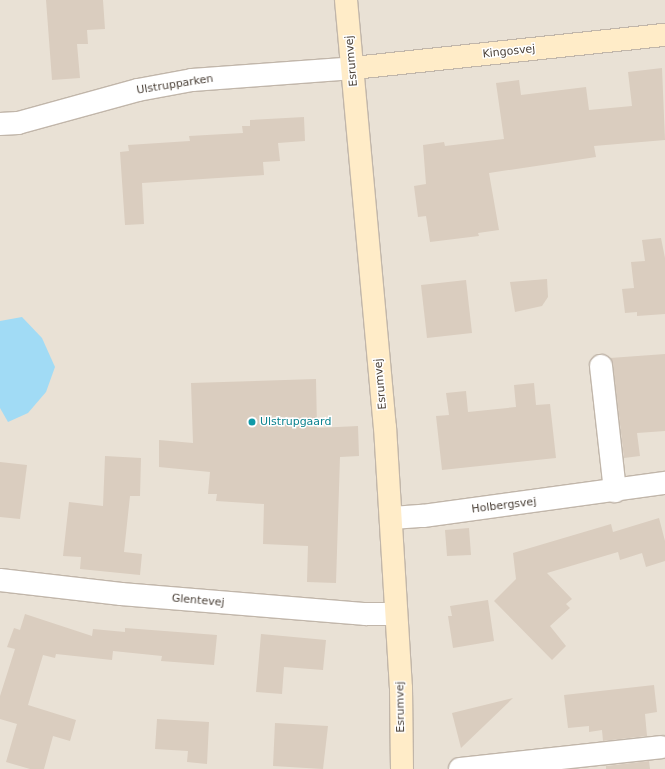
<!DOCTYPE html>
<style>
body{margin:0}
#map{position:relative;width:665px;height:769px;overflow:hidden;background:#f5efe8;font-family:"DejaVu Sans",sans-serif}
div>[style]{position:absolute}
[style*='--x']{left:calc(var(--x)*1px);top:calc(var(--y)*1px);width:calc(var(--w)*1px);rotate:calc(var(--a)*1deg)}
.residential>*{inset:0;background:#e9e1d5}
.water>*{inset:0;background:#a1dbf5}
.building>*{inset:0;background:#dacdbf}
.roads{filter:drop-shadow(1px 0 #c1b6aa) drop-shadow(-1px 0 #c1b6aa) drop-shadow(0 1px #c1b6aa) drop-shadow(0 -1px #c1b6aa)}
.street>*{height:22px;margin:-11px;padding:0 11px;transform-origin:11px;border-radius:11px;background:#fff}
.secondary>*{height:22px;margin:-11px;padding:0 11px;transform-origin:11px;border-radius:11px;background:#ffecc8}
.dots>*{width:11px;height:11px;translate:-50% -50%;box-sizing:border-box;border:2px solid #fff;border-radius:50%}
span{translate:-50% -50%;white-space:nowrap;text-align:center;line-height:1.15;-webkit-text-stroke:3px #fff;paint-order:stroke}
.street-label{font-size:11px;color:#493f36}
.culture-label{font-size:11px;color:#0d838f}
.left{translate:0 -50%;text-align:left}
</style>
<div id="map">
<div class="residential">
<div style="clip-path:polygon(0 0,665px 0,665px 769px,0 769px)"></div>
</div>
<div class="water">
<div style="clip-path:polygon(22px 317px,42px 338px,55px 367px,46px 392px,28px 413px,8px 422px,0 408px,0 321px)"></div>
</div>
<div class="building">
<div style="clip-path:polygon(46px 0,103px 0,105px 29px,87px 30px,88px 44px,77px 44px,80px 78px,52px 80px)"></div>
<div style="clip-path:polygon(662px 68px,665px 140px,594px 146px,596px 157px,489px 173px,499px 230px,478px 233px,479px 236px,430px 242px,426px 216px,418px 217px,414px 186px,426px 184px,423px 145px,444px 142px,445px 146px,504px 139px,496px 83px,519px 80px,521px 95px,586px 87px,589px 110px,632px 106px,628px 72px)"></div>
<div style="clip-path:polygon(304px 117px,305px 141px,278px 143px,280px 161px,263px 162px,264px 175px,142px 183px,144px 224px,125px 225px,120px 152px,129px 151px,128px 145px,190px 141px,189px 136px,243px 133px,242px 126px,250px 126px,250px 120px)"></div>
<div style="clip-path:polygon(661px 238px,665px 258px,665px 314px,637px 316px,637px 312px,625px 313px,622px 289px,634px 288px,631px 262px,645px 261px,642px 240px)"></div>
<div style="clip-path:polygon(547px 279px,548px 297px,542px 306px,515px 312px,510px 282px)"></div>
<div style="clip-path:polygon(466px 280px,472px 333px,427px 338px,421px 285px)"></div>
<div style="clip-path:polygon(665px 354px,665px 431px,637px 433px,640px 456px,624px 458px,613px 365px,610px 358px)"></div>
<div style="clip-path:polygon(316px 379px,317px 428px,358px 426px,359px 456px,340px 457px,336px 583px,307px 582px,308px 546px,263px 544px,264px 504px,216px 501px,217px 494px,208px 494px,210px 472px,159px 467px,159px 440px,193px 443px,191px 383px)"></div>
<div style="clip-path:polygon(534px 383px,536px 405px,550px 404px,556px 458px,442px 470px,436px 416px,449px 415px,446px 393px,466px 391px,468px 412px,516px 407px,514px 385px)"></div>
<div style="clip-path:polygon(105px 456px,141px 458px,140px 496px,130px 496px,124px 552px,142px 554px,140px 575px,80px 569px,81px 557px,63px 556px,69px 502px,103px 506px)"></div>
<div style="clip-path:polygon(0 462px,27px 465px,20px 519px,0 517px)"></div>
<div style="clip-path:polygon(659px 518px,665px 541px,665px 561px,646px 567px,642px 553px,620px 560px,618px 552px,547px 573px,572px 599px,566px 604px,570px 608px,550px 626px,566px 646px,552px 660px,494px 601px,516px 579px,513px 553px,611px 524px,613px 532px)"></div>
<div style="clip-path:polygon(469px 528px,471px 555px,447px 556px,445px 530px)"></div>
<div style="clip-path:polygon(488px 600px,494px 641px,453px 648px,448px 616px,452px 616px,450px 606px)"></div>
<div style="clip-path:polygon(25px 614px,92px 636px,93px 629px,125px 632px,125px 628px,217px 635px,214px 665px,161px 661px,162px 656px,113px 651px,112px 660px,56px 654px,55px 658px,43px 655px,28px 705px,76px 720px,70px 741px,53px 736px,44px 769px,30px 769px,6px 762px,17px 724px,0 719px,0 696px,15px 649px,7px 647px,14px 628px,20px 630px)"></div>
<div style="clip-path:polygon(261px 634px,326px 640px,323px 670px,284px 667px,282px 694px,256px 692px)"></div>
<div style="clip-path:polygon(654px 685px,657px 712px,645px 714px,647px 736px,603px 741px,602px 730px,589px 732px,589px 726px,568px 728px,564px 695px)"></div>
<div style="clip-path:polygon(513px 698px,461px 748px,452px 713px)"></div>
<div style="clip-path:polygon(157px 719px,209px 722px,207px 764px,187px 762px,188px 751px,155px 749px)"></div>
<div style="clip-path:polygon(275px 723px,328px 726px,323px 769px,273px 766px)"></div>
<div style="clip-path:polygon(649px 761px,650px 769px,606px 769px,606px 766px)"></div>
</div>
<div class="roads">
<div class="street">
<div style="--x:0;--y:124;--w:18;--a:-3"></div>
<div style="--x:18;--y:123;--w:124;--a:-15.4"></div>
<div style="--x:138;--y:90;--w:55;--a:-10.5"></div>
<div style="--x:192;--y:80;--w:162;--a:-4.2"></div>
<div style="--x:601;--y:366;--w:126;--a:83.6"></div>
<div style="--x:392;--y:518;--w:31;--a:-4"></div>
<div style="--x:423;--y:516;--w:244;--a:-7.8"></div>
<div style="--x:0;--y:580;--w:122;--a:6.6"></div>
<div style="--x:121;--y:594;--w:246;--a:4.7"></div>
<div style="--x:366;--y:614;--w:30;--a:0"></div>
<div style="--x:460;--y:769;--w:202;--a:-6.2"></div>
</div>
<div class="secondary">
<div style="--x:346;--y:0;--w:429;--a:84.8"></div>
<div style="--x:385;--y:427;--w:261;--a:86.5"></div>
<div style="--x:401;--y:688;--w:81;--a:89.3"></div>
<div style="--x:354;--y:68;--w:313;--a:-6.1"></div>
</div>
</div>
<div class="dots">
<div style="left:252px;top:422px;background:#0f9aa8"></div>
</div>
<div class="street-label">
<span style="left:509px;top:52px;rotate:-6deg">Kingosvej</span>
<span style="left:352px;top:61px;rotate:-95deg">Esrumvej</span>
<span style="left:175px;top:85px;rotate:-9deg">Ulstrupparken</span>
<span style="left:381px;top:384px;rotate:-95deg">Esrumvej</span>
<span style="left:504px;top:506px;rotate:-7deg">Holbergsvej</span>
<span style="left:198px;top:601px;rotate:5deg">Glentevej</span>
<span style="left:401px;top:707px;rotate:-91deg">Esrumvej</span>
</div>
<div class="culture-label">
<span class="left" style="left:260px;top:422px">Ulstrupgaard</span>
</div>
</div>
